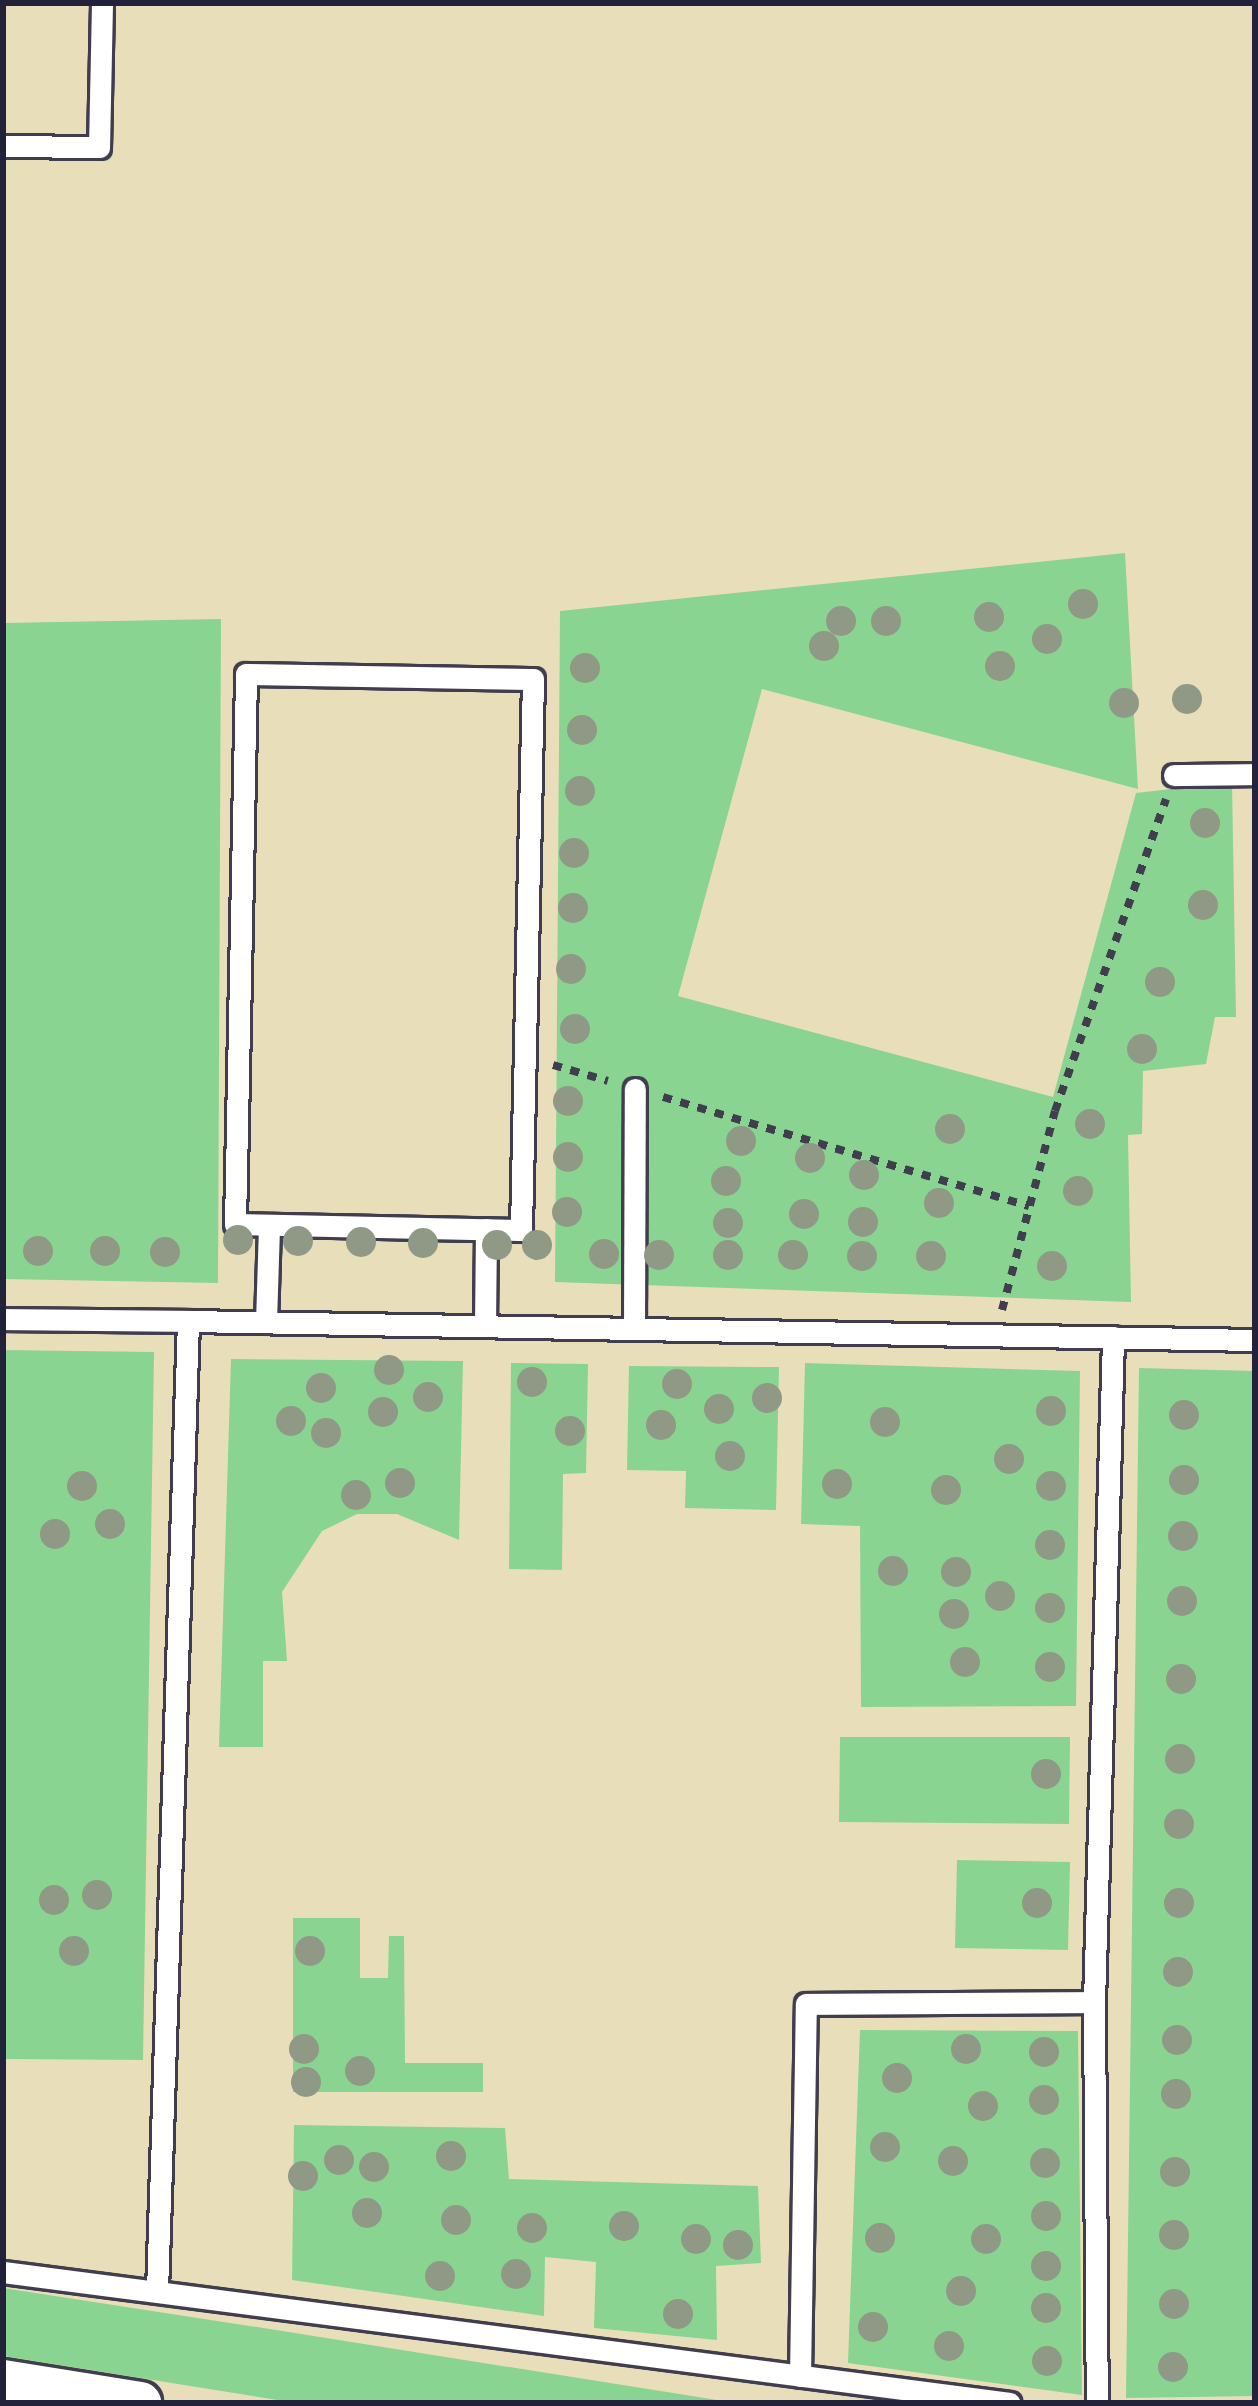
<!DOCTYPE html>
<style>
body{margin:0}
#map{position:relative;width:1258px;height:2406px;overflow:hidden;background:#e9deba;font-family:"IM FELL English",serif}
div>[style]{position:absolute}
[style*='--x']{left:calc(var(--x)*1px);top:calc(var(--y)*1px);width:calc(var(--w)*1px);rotate:calc(var(--a)*1deg)}
.green>*{inset:0;background:#8ad491}
.path>*{height:8px;margin-top:-4px;transform-origin:0;background:repeating-linear-gradient(90deg,#403e4e 0 9px,transparent 0 18px)}
.roads{filter:drop-shadow(3px 0 #403e4e) drop-shadow(-3px 0 #403e4e) drop-shadow(0 3px #403e4e) drop-shadow(0 -3px #403e4e)}
.lane>*{height:21px;margin:-10.5px;padding:0 10.5px;transform-origin:10.5px;border-radius:10.5px;background:#fff}
.street>*{height:42px;margin:-21px;padding:0 21px;transform-origin:21px;border-radius:21px;background:#fff}
.trees>*{width:30px;height:30px;margin:-15px;border-radius:50%;background:#8f9985}
span{translate:-50% -50%;white-space:nowrap;text-align:center;line-height:1.15;-webkit-text-stroke:9px #fff;paint-order:stroke}
.frame{position:absolute;inset:0;border:6px solid #22223b;pointer-events:none}
</style>
<div id="map">
<div class="green">
<div style="clip-path:polygon(1125px 553px,1138px 789px,762px 689px,678px 996px,1053px 1097px,1136px 793px,1232px 782px,1236px 1017px,1215px 1017px,1206px 1064px,1143px 1071px,1142px 1134px,1128px 1135px,1131px 1302px,555px 1282px,560px 611px)"></div>
<div style="clip-path:polygon(221px 619px,218px 1283px,3px 1279px,3px 623px)"></div>
<div style="clip-path:polygon(3px 1350px,154px 1352px,143px 2060px,3px 2059px)"></div>
<div style="clip-path:polygon(231px 1359px,463px 1361px,459px 1540px,397px 1514px,357px 1514px,322px 1531px,282px 1592px,287px 1661px,263px 1661px,263px 1747px,219px 1747px)"></div>
<div style="clip-path:polygon(511px 1363px,588px 1364px,586px 1473px,563px 1474px,562px 1570px,509px 1569px)"></div>
<div style="clip-path:polygon(805px 1363px,1080px 1371px,1076px 1706px,861px 1707px,860px 1526px,801px 1524px)"></div>
<div style="clip-path:polygon(629px 1366px,779px 1367px,776px 1510px,685px 1508px,686px 1471px,627px 1470px)"></div>
<div style="clip-path:polygon(1139px 1368px,1255px 1371px,1255px 2396px,1126px 2398px)"></div>
<div style="clip-path:polygon(840px 1737px,1070px 1737px,1069px 1824px,839px 1822px)"></div>
<div style="clip-path:polygon(957px 1860px,1070px 1862px,1068px 1950px,955px 1948px)"></div>
<div style="clip-path:polygon(293px 1918px,360px 1918px,360px 1978px,388px 1978px,389px 1936px,404px 1936px,405px 2063px,483px 2063px,483px 2092px,293px 2092px)"></div>
<div style="clip-path:polygon(860px 2030px,1078px 2031px,1082px 2395px,848px 2363px)"></div>
<div style="clip-path:polygon(294px 2125px,505px 2128px,509px 2179px,758px 2186px,761px 2263px,716px 2266px,717px 2340px,594px 2328px,596px 2262px,545px 2257px,544px 2316px,292px 2280px)"></div>
<div style="clip-path:polygon(3px 2288px,276px 2330px,736px 2403px,296px 2403px,3px 2356px)"></div>
</div>
<div class="path">
<div style="--x:553;--y:1065;--w:57;--a:16.2"></div>
<div style="--x:663;--y:1097;--w:382;--a:16.6"></div>
<div style="--x:1002;--y:1310;--w:206;--a:-75.1"></div>
<div style="--x:1055;--y:1111;--w:331;--a:-70.4"></div>
</div>
<div class="roads">
<div class="lane">
<div style="--x:3;--y:146;--w:96;--a:0.6"></div>
<div style="--x:99;--y:147;--w:144;--a:-88.8"></div>
<div style="--x:246;--y:674;--w:287;--a:1"></div>
<div style="--x:533;--y:679;--w:551;--a:91.25"></div>
<div style="--x:521;--y:1230;--w:286;--a:-178.8"></div>
<div style="--x:235;--y:1224;--w:550;--a:-88.85"></div>
<div style="--x:1174;--y:775;--w:81;--a:-0.7"></div>
<div style="--x:3;--y:1319;--w:185;--a:0.6"></div>
<div style="--x:188;--y:1321;--w:971;--a:91.83"></div>
<div style="--x:188;--y:1321;--w:1067;--a:1.02"></div>
<div style="--x:266;--y:1322;--w:97;--a:-88.2"></div>
<div style="--x:485;--y:1326;--w:97;--a:-89.4"></div>
<div style="--x:634;--y:1329;--w:240;--a:-89.8"></div>
<div style="--x:1094;--y:2002;--w:665;--a:-88.36"></div>
<div style="--x:3;--y:2272;--w:1015;--a:7.41"></div>
<div style="--x:800;--y:2376;--w:372;--a:-89.1"></div>
<div style="--x:806;--y:2004;--w:288;--a:-0.4"></div>
<div style="--x:1094;--y:2002;--w:401;--a:89.6"></div>
</div>
<div class="street">
<div style="--x:3;--y:2381;--w:139;--a:9.1"></div>
</div>
</div>
<div class="trees">
<div style="left:1083px;top:604px"></div>
<div style="left:989px;top:617px"></div>
<div style="left:841px;top:621px"></div>
<div style="left:886px;top:621px"></div>
<div style="left:1047px;top:639px"></div>
<div style="left:824px;top:646px"></div>
<div style="left:1000px;top:666px"></div>
<div style="left:585px;top:668px"></div>
<div style="left:1187px;top:699px"></div>
<div style="left:1124px;top:703px"></div>
<div style="left:582px;top:730px"></div>
<div style="left:580px;top:791px"></div>
<div style="left:1205px;top:823px"></div>
<div style="left:574px;top:853px"></div>
<div style="left:1203px;top:905px"></div>
<div style="left:573px;top:908px"></div>
<div style="left:571px;top:969px"></div>
<div style="left:1160px;top:982px"></div>
<div style="left:575px;top:1029px"></div>
<div style="left:1142px;top:1049px"></div>
<div style="left:568px;top:1101px"></div>
<div style="left:1090px;top:1124px"></div>
<div style="left:950px;top:1129px"></div>
<div style="left:741px;top:1141px"></div>
<div style="left:568px;top:1157px"></div>
<div style="left:810px;top:1158px"></div>
<div style="left:864px;top:1175px"></div>
<div style="left:726px;top:1181px"></div>
<div style="left:1078px;top:1191px"></div>
<div style="left:939px;top:1203px"></div>
<div style="left:567px;top:1212px"></div>
<div style="left:804px;top:1214px"></div>
<div style="left:863px;top:1222px"></div>
<div style="left:728px;top:1223px"></div>
<div style="left:238px;top:1240px"></div>
<div style="left:298px;top:1241px"></div>
<div style="left:361px;top:1242px"></div>
<div style="left:423px;top:1243px"></div>
<div style="left:497px;top:1245px"></div>
<div style="left:537px;top:1245px"></div>
<div style="left:38px;top:1251px"></div>
<div style="left:105px;top:1251px"></div>
<div style="left:165px;top:1252px"></div>
<div style="left:604px;top:1254px"></div>
<div style="left:659px;top:1255px"></div>
<div style="left:728px;top:1255px"></div>
<div style="left:793px;top:1255px"></div>
<div style="left:862px;top:1256px"></div>
<div style="left:931px;top:1256px"></div>
<div style="left:1052px;top:1266px"></div>
<div style="left:389px;top:1370px"></div>
<div style="left:532px;top:1382px"></div>
<div style="left:677px;top:1384px"></div>
<div style="left:321px;top:1388px"></div>
<div style="left:428px;top:1397px"></div>
<div style="left:767px;top:1398px"></div>
<div style="left:719px;top:1409px"></div>
<div style="left:1051px;top:1411px"></div>
<div style="left:383px;top:1412px"></div>
<div style="left:1184px;top:1415px"></div>
<div style="left:291px;top:1421px"></div>
<div style="left:885px;top:1422px"></div>
<div style="left:661px;top:1425px"></div>
<div style="left:570px;top:1431px"></div>
<div style="left:326px;top:1433px"></div>
<div style="left:730px;top:1456px"></div>
<div style="left:1009px;top:1459px"></div>
<div style="left:1184px;top:1480px"></div>
<div style="left:400px;top:1483px"></div>
<div style="left:837px;top:1484px"></div>
<div style="left:82px;top:1486px"></div>
<div style="left:1051px;top:1486px"></div>
<div style="left:946px;top:1490px"></div>
<div style="left:356px;top:1495px"></div>
<div style="left:110px;top:1524px"></div>
<div style="left:55px;top:1534px"></div>
<div style="left:1183px;top:1536px"></div>
<div style="left:1050px;top:1545px"></div>
<div style="left:893px;top:1571px"></div>
<div style="left:956px;top:1572px"></div>
<div style="left:1000px;top:1596px"></div>
<div style="left:1182px;top:1601px"></div>
<div style="left:1050px;top:1608px"></div>
<div style="left:954px;top:1614px"></div>
<div style="left:965px;top:1662px"></div>
<div style="left:1050px;top:1667px"></div>
<div style="left:1181px;top:1679px"></div>
<div style="left:1180px;top:1759px"></div>
<div style="left:1046px;top:1774px"></div>
<div style="left:1179px;top:1824px"></div>
<div style="left:97px;top:1895px"></div>
<div style="left:54px;top:1900px"></div>
<div style="left:1037px;top:1903px"></div>
<div style="left:1179px;top:1903px"></div>
<div style="left:74px;top:1951px"></div>
<div style="left:310px;top:1951px"></div>
<div style="left:1178px;top:1972px"></div>
<div style="left:1177px;top:2040px"></div>
<div style="left:304px;top:2049px"></div>
<div style="left:966px;top:2049px"></div>
<div style="left:1044px;top:2052px"></div>
<div style="left:360px;top:2071px"></div>
<div style="left:897px;top:2078px"></div>
<div style="left:306px;top:2082px"></div>
<div style="left:1176px;top:2094px"></div>
<div style="left:1044px;top:2100px"></div>
<div style="left:983px;top:2106px"></div>
<div style="left:885px;top:2147px"></div>
<div style="left:451px;top:2156px"></div>
<div style="left:339px;top:2160px"></div>
<div style="left:953px;top:2161px"></div>
<div style="left:1045px;top:2163px"></div>
<div style="left:374px;top:2167px"></div>
<div style="left:1175px;top:2172px"></div>
<div style="left:303px;top:2176px"></div>
<div style="left:367px;top:2213px"></div>
<div style="left:1046px;top:2216px"></div>
<div style="left:456px;top:2220px"></div>
<div style="left:624px;top:2226px"></div>
<div style="left:532px;top:2228px"></div>
<div style="left:1174px;top:2235px"></div>
<div style="left:880px;top:2238px"></div>
<div style="left:696px;top:2239px"></div>
<div style="left:986px;top:2239px"></div>
<div style="left:738px;top:2245px"></div>
<div style="left:1046px;top:2266px"></div>
<div style="left:516px;top:2274px"></div>
<div style="left:440px;top:2276px"></div>
<div style="left:961px;top:2291px"></div>
<div style="left:1174px;top:2304px"></div>
<div style="left:1046px;top:2308px"></div>
<div style="left:678px;top:2314px"></div>
<div style="left:873px;top:2327px"></div>
<div style="left:949px;top:2346px"></div>
<div style="left:1047px;top:2361px"></div>
<div style="left:1173px;top:2367px"></div>
</div>
<div class="frame"></div>
</div>
